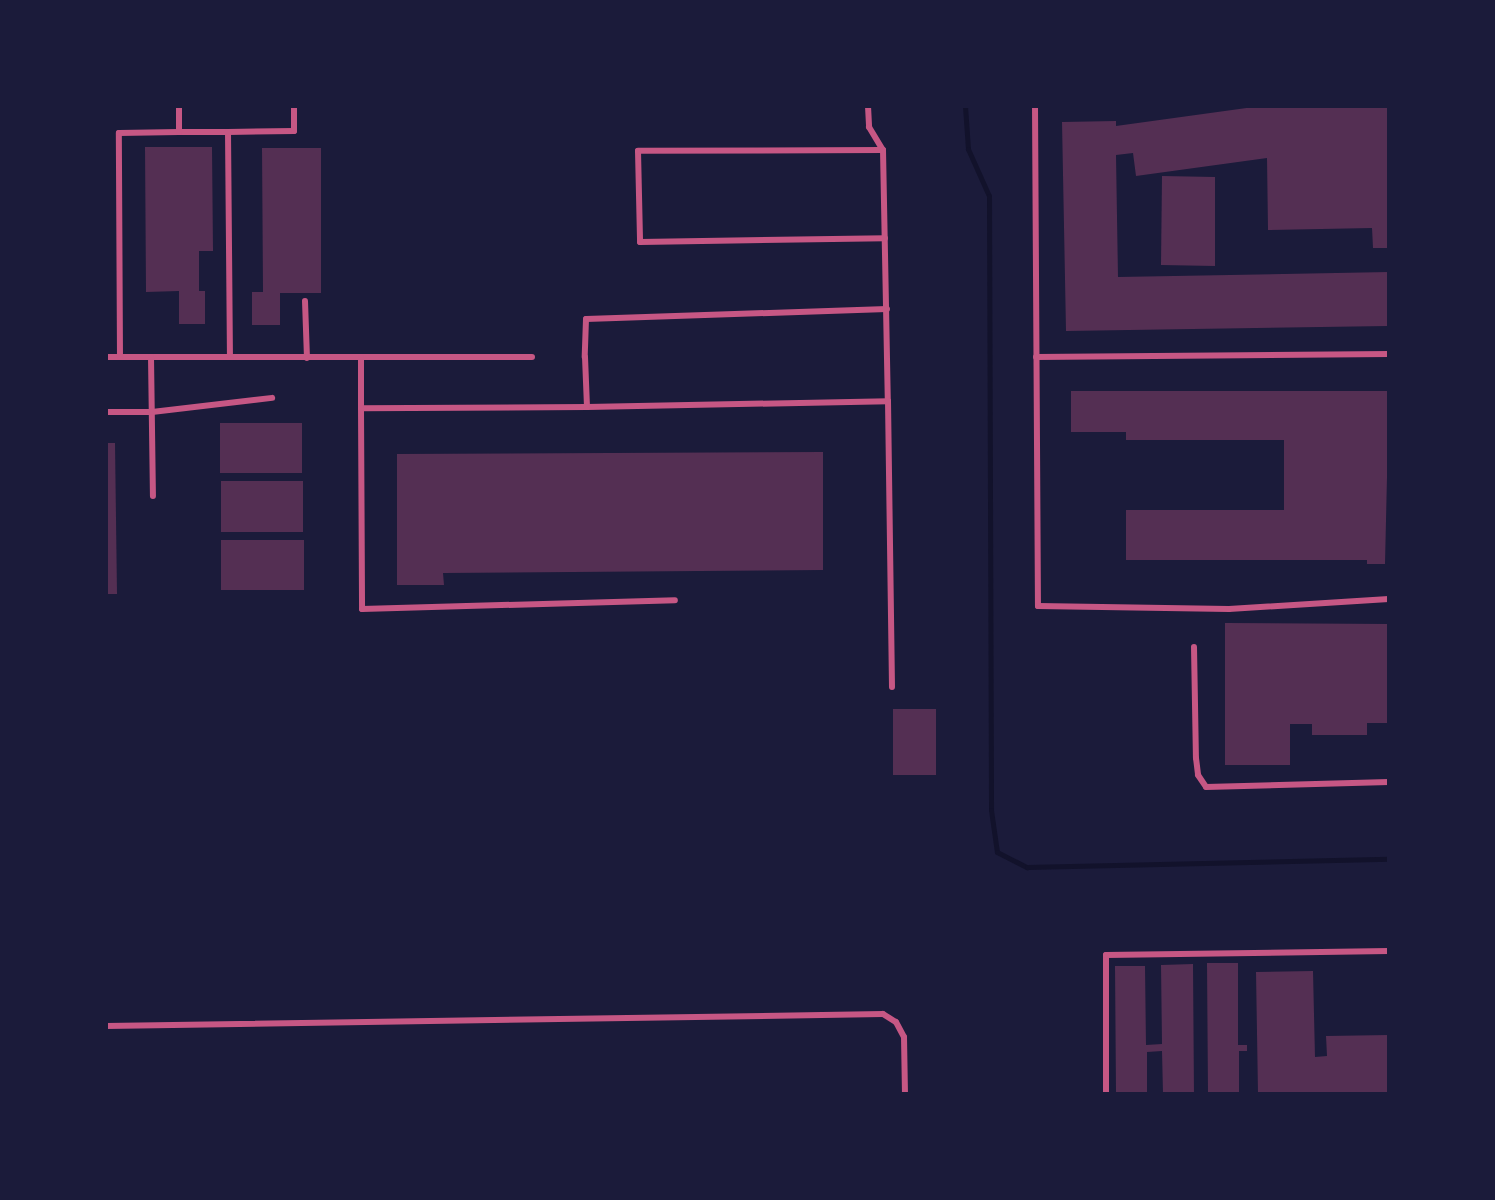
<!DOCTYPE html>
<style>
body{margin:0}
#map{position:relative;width:1495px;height:1200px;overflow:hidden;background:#1b1b3a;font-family:"Source Sans 3",sans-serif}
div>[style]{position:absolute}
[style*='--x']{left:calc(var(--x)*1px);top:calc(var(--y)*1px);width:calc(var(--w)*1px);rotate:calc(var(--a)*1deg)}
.stream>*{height:5px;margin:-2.5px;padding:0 2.5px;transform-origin:2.5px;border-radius:2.5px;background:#12122b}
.building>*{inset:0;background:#542f53}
.service>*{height:6px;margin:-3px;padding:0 3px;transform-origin:3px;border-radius:3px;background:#c65784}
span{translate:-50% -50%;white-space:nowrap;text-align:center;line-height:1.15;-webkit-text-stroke:8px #1b1b3a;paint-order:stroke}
.frame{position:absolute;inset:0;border:108px solid #1b1b3a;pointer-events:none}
</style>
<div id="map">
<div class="stream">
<div style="--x:965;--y:106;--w:43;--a:86"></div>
<div style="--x:968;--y:149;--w:51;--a:65.9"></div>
<div style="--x:989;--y:196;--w:614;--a:89.81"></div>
<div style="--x:991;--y:810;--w:42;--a:81.9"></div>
<div style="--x:997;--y:852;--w:34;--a:27"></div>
<div style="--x:1027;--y:867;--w:362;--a:-1.3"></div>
</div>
<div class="building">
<div style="clip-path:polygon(1261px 106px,1389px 106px,1389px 248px,1373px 248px,1372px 228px,1268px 230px,1267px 158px,1136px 176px,1133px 153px,1116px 155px,1118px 277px,1389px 272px,1388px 326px,1066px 331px,1062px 122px,1116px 121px,1116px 126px)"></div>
<div style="clip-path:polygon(145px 147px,212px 147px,213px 251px,199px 251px,199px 291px,205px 291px,205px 324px,179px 324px,179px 291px,146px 292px)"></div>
<div style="clip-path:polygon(262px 148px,321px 148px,321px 293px,280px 293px,280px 325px,252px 325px,252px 292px,263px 292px)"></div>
<div style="clip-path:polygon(1162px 176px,1215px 177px,1215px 266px,1161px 265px)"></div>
<div style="clip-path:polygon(1071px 391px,1389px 391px,1385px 564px,1367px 564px,1367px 560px,1126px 560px,1126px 510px,1284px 510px,1284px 440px,1126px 440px,1126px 432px,1071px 432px)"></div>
<div style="clip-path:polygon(220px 423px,302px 423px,302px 473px,220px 473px)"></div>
<div style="clip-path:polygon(106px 443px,115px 443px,117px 594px,106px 594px)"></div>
<div style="clip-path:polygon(823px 452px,823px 570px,443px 573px,444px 585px,397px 585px,397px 454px)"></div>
<div style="clip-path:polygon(221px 481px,303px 481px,303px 532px,221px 532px)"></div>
<div style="clip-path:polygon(221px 540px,304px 540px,304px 590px,221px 590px)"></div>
<div style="clip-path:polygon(1225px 623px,1389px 624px,1389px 723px,1367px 723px,1367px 735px,1312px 735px,1312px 724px,1290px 724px,1290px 765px,1225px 765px)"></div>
<div style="clip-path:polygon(893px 709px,936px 709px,936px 775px,893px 775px)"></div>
<div style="clip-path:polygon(1207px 963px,1238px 963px,1238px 1045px,1247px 1045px,1247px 1051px,1239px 1051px,1239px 1094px,1208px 1094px)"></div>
<div style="clip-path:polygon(1193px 964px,1194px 1094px,1163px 1094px,1162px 1051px,1147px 1052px,1147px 1094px,1116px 1094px,1115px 966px,1145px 966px,1146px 1045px,1162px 1044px,1161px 965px)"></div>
<div style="clip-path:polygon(1313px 971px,1315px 1057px,1327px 1056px,1326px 1036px,1389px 1035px,1389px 1094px,1258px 1094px,1256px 972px)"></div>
</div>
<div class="service">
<div style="--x:868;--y:106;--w:21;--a:87"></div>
<div style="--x:869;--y:127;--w:27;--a:59"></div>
<div style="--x:883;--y:150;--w:251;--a:88.9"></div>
<div style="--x:1035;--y:106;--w:500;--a:89.66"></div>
<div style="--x:1038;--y:606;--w:191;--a:0.9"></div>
<div style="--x:1229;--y:609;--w:160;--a:-3.6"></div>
<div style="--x:179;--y:132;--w:49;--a:0"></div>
<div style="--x:228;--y:132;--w:225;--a:89.5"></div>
<div style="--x:228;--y:132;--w:66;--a:-0.9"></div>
<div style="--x:294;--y:131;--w:25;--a:-90"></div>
<div style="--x:883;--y:150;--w:245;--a:179.8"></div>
<div style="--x:638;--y:151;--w:91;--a:88.7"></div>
<div style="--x:640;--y:242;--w:245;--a:-0.9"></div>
<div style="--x:305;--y:301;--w:57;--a:88"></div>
<div style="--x:887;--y:309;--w:301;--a:178.1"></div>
<div style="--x:586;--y:319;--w:38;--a:92"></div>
<div style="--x:585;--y:357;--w:50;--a:87.7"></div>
<div style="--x:587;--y:407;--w:301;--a:-1.1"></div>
<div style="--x:888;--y:401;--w:286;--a:89.2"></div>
<div style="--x:106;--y:357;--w:426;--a:0"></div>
<div style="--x:120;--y:357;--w:224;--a:-90.3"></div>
<div style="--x:119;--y:133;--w:60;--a:-1"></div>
<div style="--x:179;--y:132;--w:26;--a:-90"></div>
<div style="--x:151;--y:357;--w:139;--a:89.2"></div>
<div style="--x:1036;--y:357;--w:353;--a:-0.5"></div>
<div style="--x:361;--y:358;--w:50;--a:90"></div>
<div style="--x:587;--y:407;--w:226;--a:179.7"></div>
<div style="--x:361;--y:408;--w:201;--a:89.7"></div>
<div style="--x:362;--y:609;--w:313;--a:-1.6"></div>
<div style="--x:106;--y:412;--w:46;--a:0"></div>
<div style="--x:152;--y:412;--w:121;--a:-6.7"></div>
<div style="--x:1194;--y:647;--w:111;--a:89"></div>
<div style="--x:1196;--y:758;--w:17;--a:83"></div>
<div style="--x:1198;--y:775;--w:14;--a:56"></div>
<div style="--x:1206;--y:787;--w:183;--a:-1.6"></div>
<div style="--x:106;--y:1026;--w:777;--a:-0.88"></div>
<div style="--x:883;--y:1014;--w:15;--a:32"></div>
<div style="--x:896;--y:1022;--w:17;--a:62"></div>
<div style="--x:904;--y:1037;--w:57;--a:89"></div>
<div style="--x:1106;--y:1094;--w:139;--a:-90"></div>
<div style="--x:1106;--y:955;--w:283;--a:-0.8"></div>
</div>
<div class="frame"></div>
</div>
